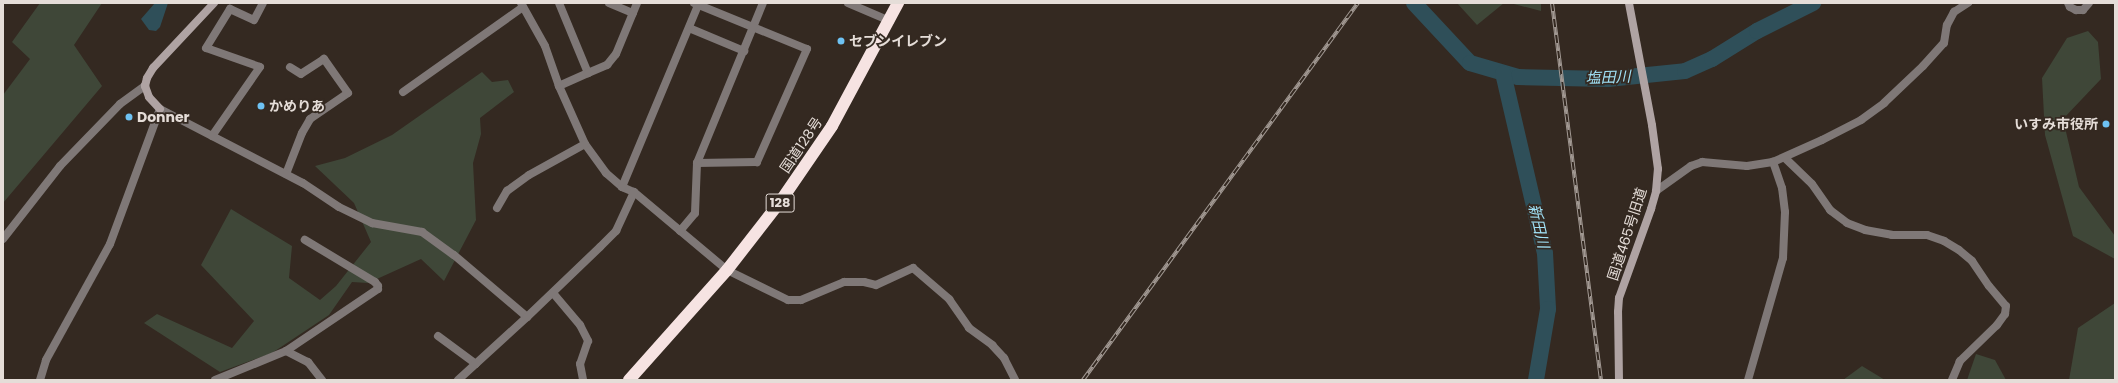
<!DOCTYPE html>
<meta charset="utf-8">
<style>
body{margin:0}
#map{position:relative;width:2118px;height:383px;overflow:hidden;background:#342921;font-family:Poppins,"Noto Sans JP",sans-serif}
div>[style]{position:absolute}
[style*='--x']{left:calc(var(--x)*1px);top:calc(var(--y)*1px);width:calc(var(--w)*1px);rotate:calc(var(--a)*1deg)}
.green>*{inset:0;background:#3f4738}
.water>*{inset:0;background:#2f4f59}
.river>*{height:16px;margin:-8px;padding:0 8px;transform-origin:8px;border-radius:8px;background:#2f4f59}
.street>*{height:8px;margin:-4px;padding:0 4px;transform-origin:4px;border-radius:4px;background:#7f7877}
.secondary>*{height:8px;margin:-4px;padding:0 4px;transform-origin:4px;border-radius:4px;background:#afa3a3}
.highway>*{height:12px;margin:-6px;padding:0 6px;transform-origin:6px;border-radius:6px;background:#f6e3e2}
.rail>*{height:4px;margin-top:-2px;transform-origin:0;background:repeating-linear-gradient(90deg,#342921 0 8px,#a29993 0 16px);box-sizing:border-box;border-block:1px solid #a29993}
.dots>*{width:11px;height:11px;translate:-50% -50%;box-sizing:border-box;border:2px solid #342921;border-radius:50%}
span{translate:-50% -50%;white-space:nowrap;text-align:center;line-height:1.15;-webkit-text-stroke:3.5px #342921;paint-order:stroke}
.shield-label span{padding:1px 3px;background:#342921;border:1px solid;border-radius:3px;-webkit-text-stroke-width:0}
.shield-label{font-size:13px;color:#e5ddd8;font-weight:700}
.poi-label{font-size:14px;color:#e5ddd8;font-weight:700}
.left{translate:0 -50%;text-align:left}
.right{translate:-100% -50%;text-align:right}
.street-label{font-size:14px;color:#e5ddd8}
.water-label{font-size:15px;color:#a0e1f6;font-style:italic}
.frame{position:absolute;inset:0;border:4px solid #e5ddd8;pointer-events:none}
</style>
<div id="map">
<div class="green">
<div style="clip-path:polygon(40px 3px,102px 3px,74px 45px,102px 86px,3px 203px,3px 95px,30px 59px,12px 42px)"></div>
<div style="clip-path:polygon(1457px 3px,1504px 3px,1477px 25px)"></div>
<div style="clip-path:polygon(1510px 3px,1541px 3px,1541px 11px)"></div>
<div style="clip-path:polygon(2088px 31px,2098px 42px,2101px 79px,2063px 119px,2079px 187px,2115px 236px,2115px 259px,2073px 236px,2045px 135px,2042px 78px,2067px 38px)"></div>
<div style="clip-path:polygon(482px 72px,492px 82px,508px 80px,514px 92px,480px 118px,481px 134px,473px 163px,476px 220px,444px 281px,421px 259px,368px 283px,352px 282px,329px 315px,272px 353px,220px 372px,144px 323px,157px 314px,232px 348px,254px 321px,201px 265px,231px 209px,292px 246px,289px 278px,320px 300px,336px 286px,371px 242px,354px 203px,315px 166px,345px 158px,392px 135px)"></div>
<div style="clip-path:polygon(2115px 303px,2115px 380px,2069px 380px,2078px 328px)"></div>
<div style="clip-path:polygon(1976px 354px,1995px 360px,2006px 380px,1967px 380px)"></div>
<div style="clip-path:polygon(1862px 366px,1885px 380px,1843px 380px)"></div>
</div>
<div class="water">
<div style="clip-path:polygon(155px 3px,168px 3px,160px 27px,156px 31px,149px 30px,141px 19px)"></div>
</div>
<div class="river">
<div style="--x:1414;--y:3;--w:82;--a:47"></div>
<div style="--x:1470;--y:63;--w:50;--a:16.3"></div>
<div style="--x:1518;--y:77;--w:90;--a:1.3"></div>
<div style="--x:1608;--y:79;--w:77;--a:-5.9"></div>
<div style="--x:1685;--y:71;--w:30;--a:-24"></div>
<div style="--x:1712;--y:59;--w:53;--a:-31.9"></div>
<div style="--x:1757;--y:31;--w:63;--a:-26.6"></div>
<div style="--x:1503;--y:73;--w:185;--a:76.9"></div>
<div style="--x:1545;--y:253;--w:56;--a:86.9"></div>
<div style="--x:1548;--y:309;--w:72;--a:99.6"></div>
</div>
<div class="street">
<div style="--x:521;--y:3;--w:49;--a:60.8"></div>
<div style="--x:545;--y:46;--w:42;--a:70.7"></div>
<div style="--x:559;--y:86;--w:64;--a:65.9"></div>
<div style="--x:585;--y:144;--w:36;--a:54"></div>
<div style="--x:606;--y:173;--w:21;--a:41"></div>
<div style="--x:622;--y:187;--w:13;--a:23"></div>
<div style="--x:634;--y:192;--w:121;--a:40"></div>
<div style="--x:727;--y:270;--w:68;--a:26.2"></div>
<div style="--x:788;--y:300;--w:13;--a:0"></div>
<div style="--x:801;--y:300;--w:47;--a:-22.7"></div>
<div style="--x:844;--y:282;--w:20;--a:0"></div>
<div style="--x:864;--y:282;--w:12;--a:14"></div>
<div style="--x:876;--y:285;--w:41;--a:-24.7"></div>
<div style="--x:913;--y:268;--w:48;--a:40.7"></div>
<div style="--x:949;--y:299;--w:35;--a:55"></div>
<div style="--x:969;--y:328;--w:29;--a:36"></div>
<div style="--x:992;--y:345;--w:18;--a:47"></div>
<div style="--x:1004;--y:358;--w:25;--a:63"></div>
<div style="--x:559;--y:3;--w:76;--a:67.5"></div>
<div style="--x:588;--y:73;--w:32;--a:156"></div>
<div style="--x:609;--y:3;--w:26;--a:23"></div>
<div style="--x:694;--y:3;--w:122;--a:22.2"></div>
<div style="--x:807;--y:49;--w:124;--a:113.9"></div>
<div style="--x:757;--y:162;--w:60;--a:179"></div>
<div style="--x:848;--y:3;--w:46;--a:23.2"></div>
<div style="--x:2068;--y:3;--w:4;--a:63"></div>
<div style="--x:2070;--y:7;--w:7;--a:27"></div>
<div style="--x:2076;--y:10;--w:7;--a:0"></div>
<div style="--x:2083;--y:10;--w:9;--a:-49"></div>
<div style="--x:689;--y:28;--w:60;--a:22.7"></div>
<div style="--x:588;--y:73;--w:21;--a:-23"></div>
<div style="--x:607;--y:65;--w:14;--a:-51"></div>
<div style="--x:616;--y:54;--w:55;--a:-67.6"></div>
<div style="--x:403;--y:92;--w:147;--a:-35.3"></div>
<div style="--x:212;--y:136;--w:84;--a:-55.2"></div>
<div style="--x:260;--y:67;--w:57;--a:-160.6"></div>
<div style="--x:206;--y:48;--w:46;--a:-58.4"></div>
<div style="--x:230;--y:9;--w:26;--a:25"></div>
<div style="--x:254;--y:20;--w:19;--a:-62"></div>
<div style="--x:1785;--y:158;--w:37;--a:44"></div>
<div style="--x:1812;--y:184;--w:32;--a:55"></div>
<div style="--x:1830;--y:210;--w:21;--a:37"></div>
<div style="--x:1847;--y:223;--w:19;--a:21"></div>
<div style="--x:1865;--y:230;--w:27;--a:10"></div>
<div style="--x:1892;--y:235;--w:35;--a:0"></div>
<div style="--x:1927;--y:235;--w:18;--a:19"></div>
<div style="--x:1944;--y:241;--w:17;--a:31"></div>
<div style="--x:1959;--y:250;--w:17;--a:40"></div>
<div style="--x:1972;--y:261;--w:30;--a:56"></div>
<div style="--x:1989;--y:286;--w:26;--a:50"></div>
<div style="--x:2006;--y:306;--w:8;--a:97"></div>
<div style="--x:2005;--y:314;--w:14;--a:126"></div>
<div style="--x:1997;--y:325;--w:52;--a:135.8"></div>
<div style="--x:1960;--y:361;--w:21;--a:113"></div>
<div style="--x:286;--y:174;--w:44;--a:-68.7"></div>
<div style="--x:302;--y:133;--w:16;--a:-60"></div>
<div style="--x:310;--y:119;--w:46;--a:-34.4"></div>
<div style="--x:348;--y:93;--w:42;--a:-125.2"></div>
<div style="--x:324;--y:59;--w:27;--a:147"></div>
<div style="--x:301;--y:74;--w:13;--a:-148"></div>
<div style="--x:622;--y:187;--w:197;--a:-67.3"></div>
<div style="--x:1656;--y:191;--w:43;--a:-35.5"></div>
<div style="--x:1691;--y:166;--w:12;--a:-20"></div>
<div style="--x:1702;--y:162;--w:45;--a:5.1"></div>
<div style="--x:1747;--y:166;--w:26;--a:-9"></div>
<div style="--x:1773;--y:162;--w:54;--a:-24.2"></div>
<div style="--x:1822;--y:140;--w:44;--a:-27.1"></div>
<div style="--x:1861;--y:120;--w:29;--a:-36"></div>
<div style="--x:1884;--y:103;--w:54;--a:-43.5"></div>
<div style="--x:1923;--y:66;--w:31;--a:-48"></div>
<div style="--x:1944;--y:43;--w:18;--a:-81"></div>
<div style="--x:1947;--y:25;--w:15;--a:-62"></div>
<div style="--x:1954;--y:12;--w:17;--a:-33"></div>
<div style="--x:497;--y:208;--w:20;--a:-60"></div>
<div style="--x:507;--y:191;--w:27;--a:-36"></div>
<div style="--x:529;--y:175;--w:64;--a:-29"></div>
<div style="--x:680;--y:231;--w:23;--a:-50"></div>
<div style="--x:695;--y:213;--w:50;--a:-87.7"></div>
<div style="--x:697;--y:163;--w:173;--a:-67.6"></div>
<div style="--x:3;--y:239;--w:93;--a:-52"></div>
<div style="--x:60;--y:166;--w:86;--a:-45.9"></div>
<div style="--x:120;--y:104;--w:31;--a:-36"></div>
<div style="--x:553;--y:293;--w:42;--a:49.8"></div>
<div style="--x:580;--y:325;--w:18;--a:63"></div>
<div style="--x:588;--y:341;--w:24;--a:109"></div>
<div style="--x:580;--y:364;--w:16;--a:79"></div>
<div style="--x:438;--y:336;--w:47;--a:36.4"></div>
<div style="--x:286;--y:351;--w:25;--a:27"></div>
<div style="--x:308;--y:362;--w:23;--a:52"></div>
<div style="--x:40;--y:380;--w:21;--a:-73"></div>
<div style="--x:46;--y:360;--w:132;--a:-61.1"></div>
<div style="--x:110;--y:244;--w:144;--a:-69.7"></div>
<div style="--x:160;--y:109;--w:161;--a:27.4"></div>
<div style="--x:303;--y:183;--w:43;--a:33.7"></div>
<div style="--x:339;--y:207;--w:37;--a:26"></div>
<div style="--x:372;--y:223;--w:51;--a:10.2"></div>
<div style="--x:422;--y:232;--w:39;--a:36"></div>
<div style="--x:454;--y:255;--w:96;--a:40.3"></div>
<div style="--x:215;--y:380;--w:77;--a:-22.2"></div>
<div style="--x:286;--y:351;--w:111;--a:-34"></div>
<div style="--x:378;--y:289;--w:3;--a:-90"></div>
<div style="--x:378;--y:286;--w:5;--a:-127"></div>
<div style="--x:375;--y:282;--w:82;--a:-149"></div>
<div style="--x:458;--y:380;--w:93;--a:-42.4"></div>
<div style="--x:527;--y:317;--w:101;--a:-43.8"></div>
<div style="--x:600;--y:247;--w:23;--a:-45"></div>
<div style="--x:616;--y:231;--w:43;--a:-65.2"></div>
<div style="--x:1748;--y:380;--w:127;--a:-74"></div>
<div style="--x:1783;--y:258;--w:46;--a:-87.5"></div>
<div style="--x:1785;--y:212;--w:24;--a:-97"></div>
<div style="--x:1782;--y:188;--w:28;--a:-109"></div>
</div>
<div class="secondary">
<div style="--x:160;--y:109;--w:16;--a:-133"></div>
<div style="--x:149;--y:97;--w:12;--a:-110"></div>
<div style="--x:145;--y:86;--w:8;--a:-76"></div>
<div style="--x:147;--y:78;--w:12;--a:-59"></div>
<div style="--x:153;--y:68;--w:89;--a:-46.8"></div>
<div style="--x:1619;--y:380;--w:68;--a:-90.8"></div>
<div style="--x:1618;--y:312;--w:14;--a:-86"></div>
<div style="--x:1619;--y:298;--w:95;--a:-70.2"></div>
<div style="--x:1651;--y:209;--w:19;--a:-74"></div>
<div style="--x:1656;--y:191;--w:22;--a:-85"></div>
<div style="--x:1658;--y:169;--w:44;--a:-97.8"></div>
<div style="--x:1652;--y:125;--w:124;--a:-100.7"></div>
</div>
<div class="highway">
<div style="--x:629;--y:380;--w:147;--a:-48.3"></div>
<div style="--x:727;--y:270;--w:86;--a:-52.1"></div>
<div style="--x:780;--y:202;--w:92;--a:-55.6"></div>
<div style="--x:832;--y:126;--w:140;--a:-61.8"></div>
</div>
<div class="rail">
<div style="--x:1552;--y:3;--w:380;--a:82.6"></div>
<div style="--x:1083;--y:380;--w:467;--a:-53.9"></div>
</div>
<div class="dots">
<div style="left:841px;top:41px;background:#6ec2f3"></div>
<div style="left:261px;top:106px;background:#6ec2f3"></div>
<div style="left:129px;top:117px;background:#6ec2f3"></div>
<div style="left:2106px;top:124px;background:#6ec2f3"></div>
</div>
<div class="shield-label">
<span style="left:780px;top:203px">128</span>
</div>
<div class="poi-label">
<span class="left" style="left:849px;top:41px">セブンイレブン</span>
<span class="left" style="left:269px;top:106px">かめりあ</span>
<span class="left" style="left:137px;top:117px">Donner</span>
<span class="right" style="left:2098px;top:124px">いすみ市役所</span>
</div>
<div class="street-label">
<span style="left:801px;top:145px;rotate:-56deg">国道128号</span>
<span style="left:1627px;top:234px;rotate:-72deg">国道465号旧道</span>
</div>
<div class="water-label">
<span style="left:1608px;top:77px;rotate:-2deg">塩田川</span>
<span style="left:1539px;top:226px;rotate:77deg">新田川</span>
</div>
<div class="frame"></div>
</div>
